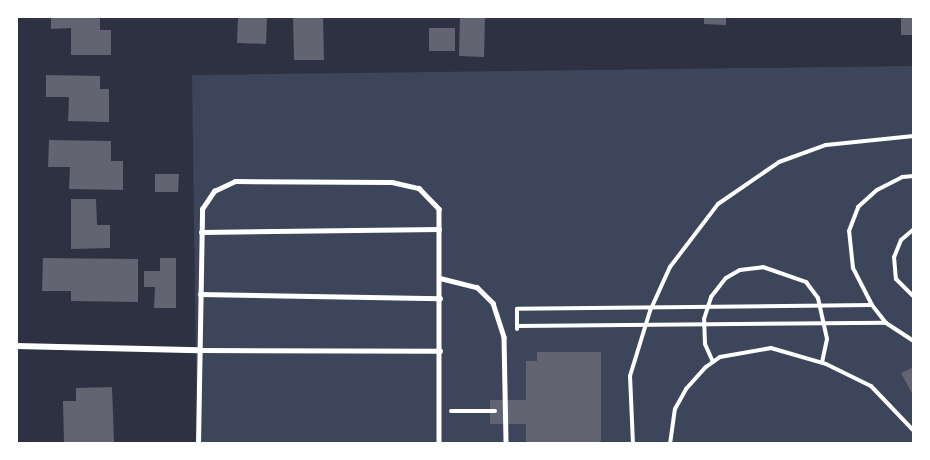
<!DOCTYPE html>
<style>
body{margin:0}
#map{position:relative;width:930px;height:460px;overflow:hidden;background:#2d3142;font-family:Overpass,sans-serif}
div>[style]{position:absolute}
[style*='--x']{left:calc(var(--x)*1px);top:calc(var(--y)*1px);width:calc(var(--w)*1px);rotate:calc(var(--a)*1deg)}
.green>*{inset:0;background:#3c4559}
.building>*{inset:0;background:#626471}
.path>*{height:4px;margin:-2px;padding:0 2px;transform-origin:2px;border-radius:2px;background:#fff}
.service>*{height:4.5px;margin:-2.25px;padding:0 2.25px;transform-origin:2.25px;border-radius:2.25px;background:#fff}
.minor>*{height:6px;margin:-3px;padding:0 3px;transform-origin:3px;border-radius:3px;background:#fff}
span{translate:-50% -50%;white-space:nowrap;text-align:center;line-height:1.15;-webkit-text-stroke:5px #fff;paint-order:stroke}
.frame{position:absolute;inset:0;border:18px solid #fff;pointer-events:none}
</style>
<div id="map">
<div class="green">
<div style="clip-path:polygon(913px 66px,913px 443px,197px 443px,192px 75px)"></div>
</div>
<div class="building">
<div style="clip-path:polygon(51px 16px,100px 16px,100px 30px,111px 30px,111px 55px,71px 55px,71px 28px,51px 29px)"></div>
<div style="clip-path:polygon(238px 16px,267px 16px,266px 44px,237px 43px)"></div>
<div style="clip-path:polygon(293px 16px,323px 16px,324px 60px,294px 60px)"></div>
<div style="clip-path:polygon(460px 16px,485px 16px,484px 57px,459px 56px)"></div>
<div style="clip-path:polygon(704px 16px,726px 16px,726px 25px,704px 24px)"></div>
<div style="clip-path:polygon(901px 16px,914px 16px,914px 35px,901px 35px)"></div>
<div style="clip-path:polygon(429px 28px,455px 28px,455px 51px,429px 51px)"></div>
<div style="clip-path:polygon(46px 75px,100px 76px,100px 89px,109px 89px,109px 122px,68px 121px,69px 97px,46px 97px)"></div>
<div style="clip-path:polygon(49px 140px,111px 141px,111px 161px,123px 161px,123px 190px,69px 189px,70px 167px,48px 167px)"></div>
<div style="clip-path:polygon(155px 174px,179px 174px,178px 192px,155px 192px)"></div>
<div style="clip-path:polygon(71px 199px,96px 199px,97px 225px,110px 225px,110px 248px,71px 249px)"></div>
<div style="clip-path:polygon(43px 258px,138px 259px,138px 302px,71px 301px,71px 291px,42px 291px)"></div>
<div style="clip-path:polygon(160px 258px,176px 258px,176px 308px,154px 308px,155px 287px,144px 287px,144px 271px,160px 271px)"></div>
<div style="clip-path:polygon(537px 352px,601px 352px,601px 444px,526px 444px,526px 424px,490px 424px,490px 400px,526px 400px,526px 361px,537px 361px)"></div>
<div style="clip-path:polygon(914px 367px,914px 397px,901px 373px)"></div>
<div style="clip-path:polygon(112px 387px,114px 442px,64px 444px,63px 401px,76px 401px,76px 388px)"></div>
</div>
<div class="path">
<div style="--x:914;--y:229;--w:17;--a:140"></div>
<div style="--x:901;--y:240;--w:18;--a:112"></div>
<div style="--x:894;--y:257;--w:22;--a:85"></div>
<div style="--x:896;--y:279;--w:25;--a:45"></div>
<div style="--x:872;--y:305;--w:42;--a:-117.2"></div>
<div style="--x:853;--y:268;--w:37;--a:-96"></div>
<div style="--x:849;--y:231;--w:26;--a:-69"></div>
<div style="--x:858;--y:207;--w:25;--a:-42"></div>
<div style="--x:877;--y:190;--w:28;--a:-27"></div>
<div style="--x:902;--y:177;--w:12;--a:-5"></div>
<div style="--x:886;--y:323;--w:33;--a:33"></div>
<div style="--x:517;--y:326;--w:369;--a:-0.5"></div>
<div style="--x:886;--y:323;--w:23;--a:-128"></div>
<div style="--x:872;--y:305;--w:355;--a:179.4"></div>
<div style="--x:517;--y:309;--w:20;--a:90"></div>
<div style="--x:713;--y:362;--w:20;--a:-114"></div>
<div style="--x:705;--y:344;--w:25;--a:-92"></div>
<div style="--x:704;--y:319;--w:23;--a:-72"></div>
<div style="--x:711;--y:297;--w:24;--a:-52"></div>
<div style="--x:726;--y:278;--w:16;--a:-30"></div>
<div style="--x:740;--y:270;--w:23;--a:-7"></div>
<div style="--x:763;--y:267;--w:46;--a:19.2"></div>
<div style="--x:806;--y:282;--w:20;--a:53"></div>
<div style="--x:818;--y:298;--w:42;--a:77.6"></div>
<div style="--x:827;--y:339;--w:24;--a:102"></div>
<div style="--x:451;--y:411;--w:44;--a:0"></div>
<div style="--x:633;--y:444;--w:68;--a:-92.5"></div>
<div style="--x:630;--y:376;--w:68;--a:-72.9"></div>
<div style="--x:650;--y:311;--w:48;--a:-65.6"></div>
<div style="--x:670;--y:267;--w:79;--a:-52.7"></div>
<div style="--x:718;--y:204;--w:74;--a:-34.5"></div>
<div style="--x:779;--y:162;--w:50;--a:-19.9"></div>
<div style="--x:826;--y:145;--w:88;--a:-5.8"></div>
<div style="--x:670;--y:444;--w:35;--a:-82"></div>
<div style="--x:675;--y:409;--w:23;--a:-61"></div>
<div style="--x:686;--y:389;--w:30;--a:-48"></div>
<div style="--x:706;--y:367;--w:17;--a:-36"></div>
<div style="--x:720;--y:357;--w:52;--a:-10"></div>
<div style="--x:771;--y:348;--w:57;--a:16.2"></div>
<div style="--x:826;--y:364;--w:50;--a:26.1"></div>
<div style="--x:871;--y:386;--w:62;--a:46.3"></div>
</div>
<div class="service">
<div style="--x:201;--y:232;--w:238;--a:-0.7"></div>
<div style="--x:440;--y:278;--w:38;--a:14"></div>
<div style="--x:477;--y:287;--w:23;--a:45"></div>
<div style="--x:493;--y:303;--w:36;--a:72"></div>
<div style="--x:504;--y:337;--w:107;--a:88.9"></div>
<div style="--x:200;--y:294;--w:240;--a:1"></div>
<div style="--x:199;--y:350;--w:241;--a:0.2"></div>
<div style="--x:198;--y:444;--w:235;--a:-89"></div>
<div style="--x:202;--y:209;--w:22;--a:-56"></div>
<div style="--x:214;--y:191;--w:23;--a:-25"></div>
<div style="--x:235;--y:181;--w:157;--a:0.4"></div>
<div style="--x:392;--y:182;--w:28;--a:13"></div>
<div style="--x:419;--y:188;--w:29;--a:46"></div>
<div style="--x:439;--y:209;--w:235;--a:90"></div>
</div>
<div class="minor">
<div style="--x:16;--y:346;--w:183;--a:1.3"></div>
</div>
<div class="frame"></div>
</div>
